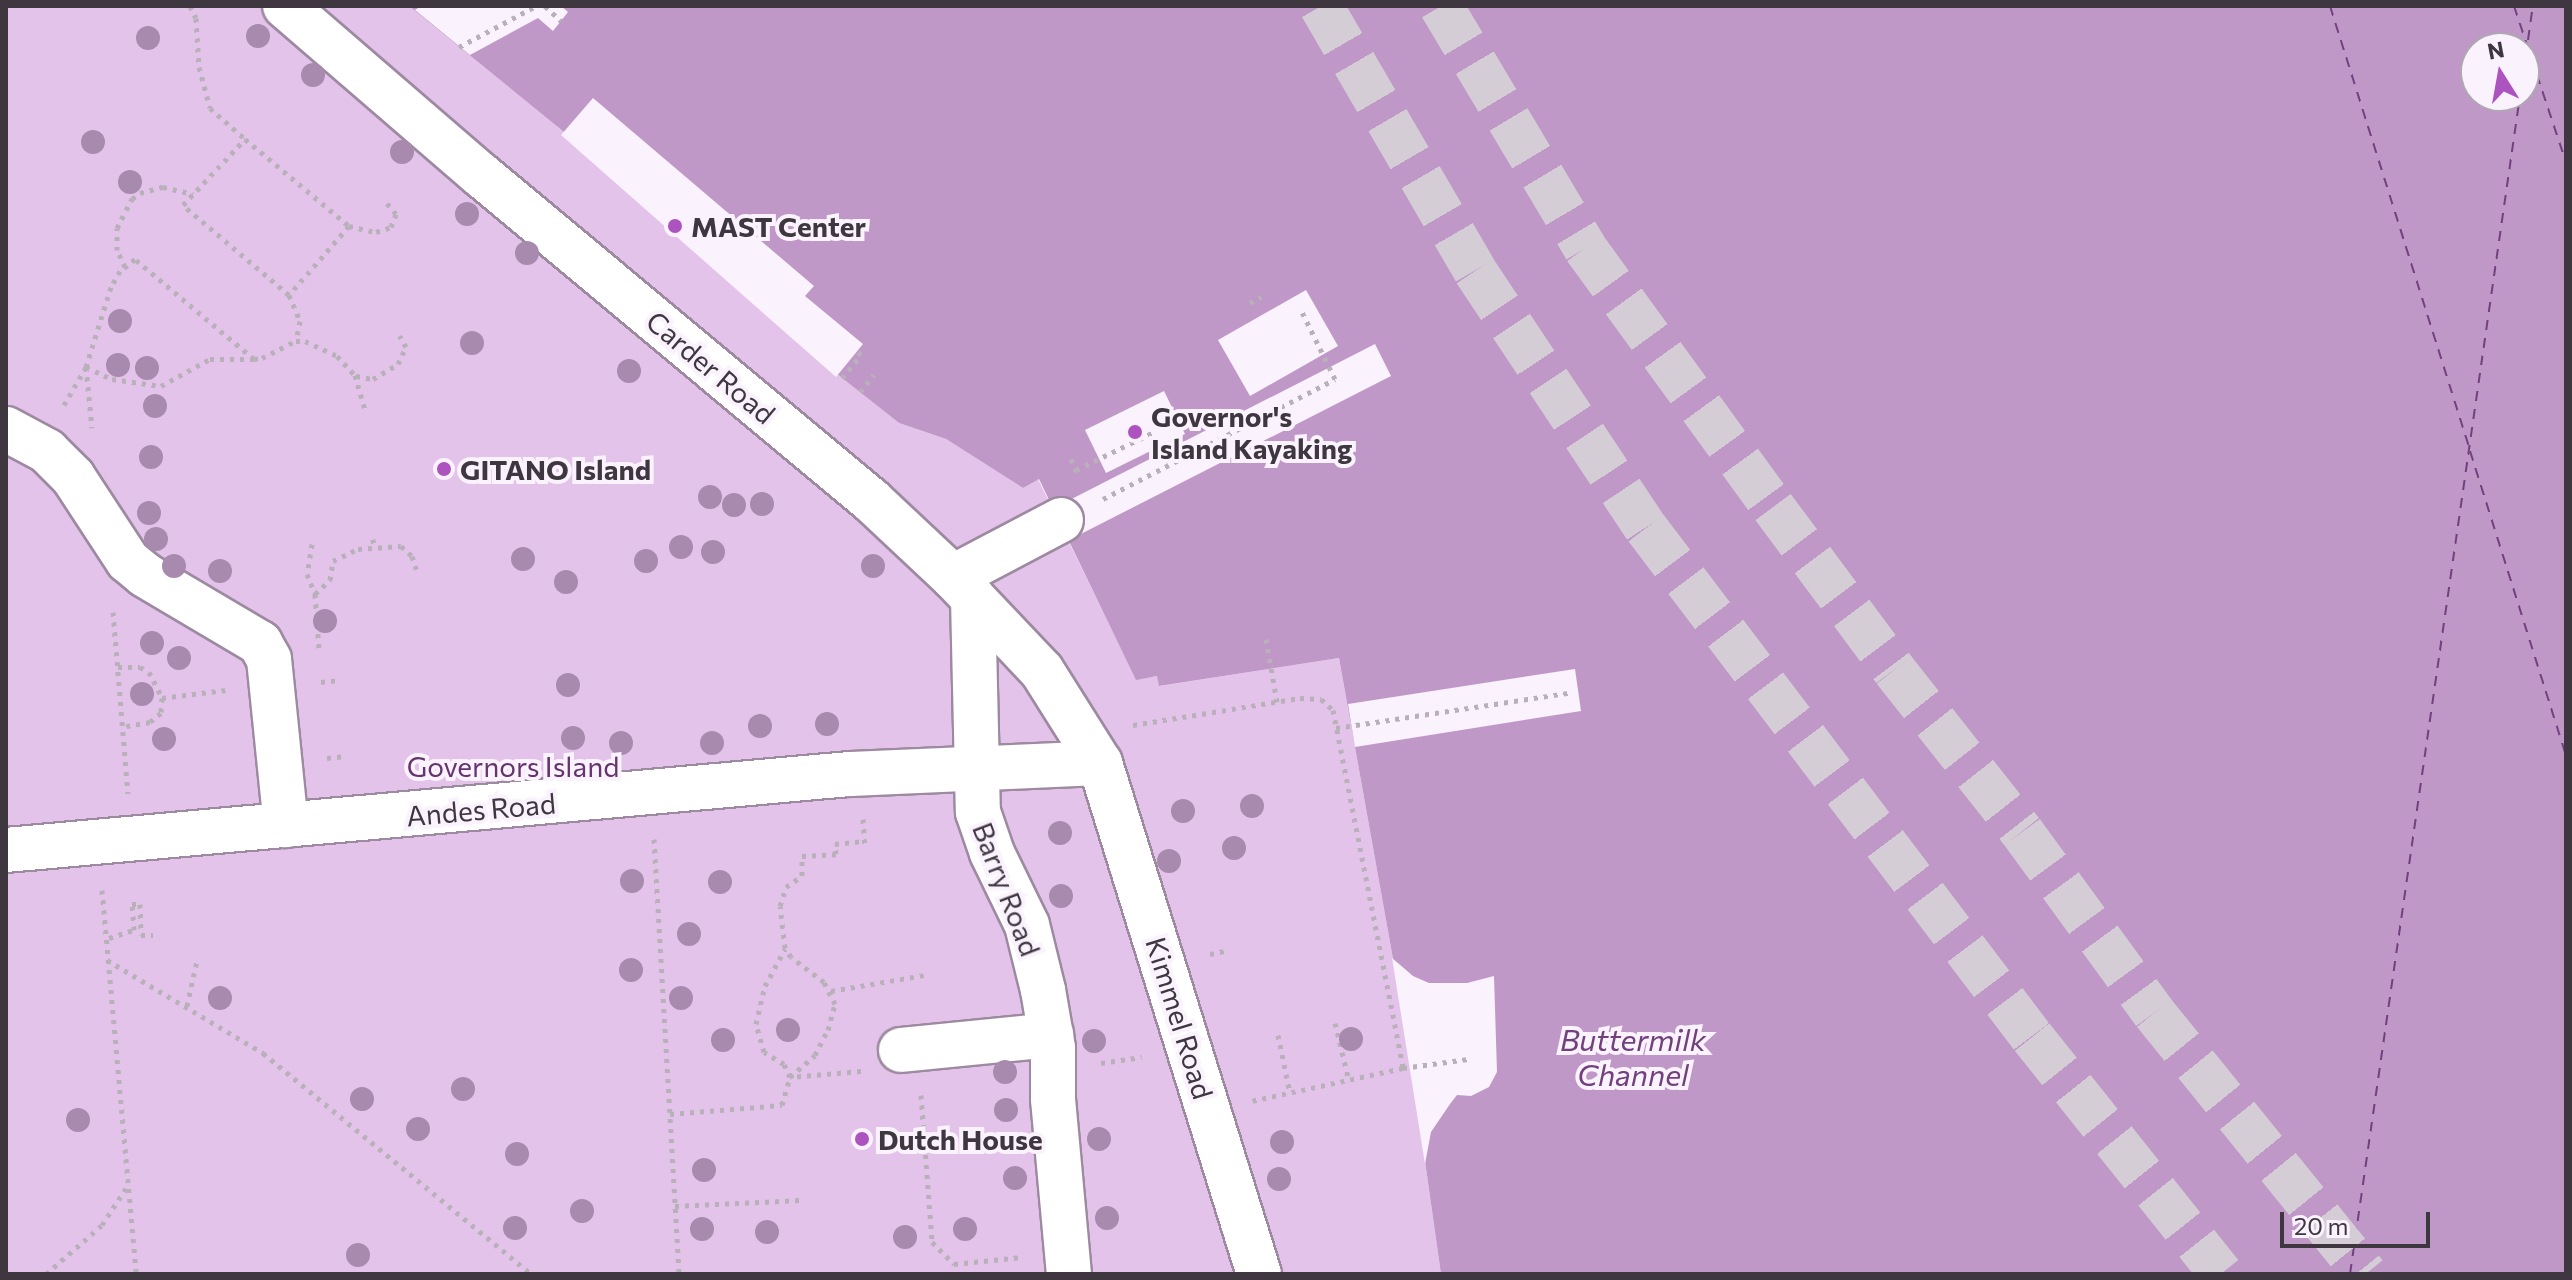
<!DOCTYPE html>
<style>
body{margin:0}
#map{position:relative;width:2572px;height:1280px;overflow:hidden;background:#faf2fc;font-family:Commissioner,sans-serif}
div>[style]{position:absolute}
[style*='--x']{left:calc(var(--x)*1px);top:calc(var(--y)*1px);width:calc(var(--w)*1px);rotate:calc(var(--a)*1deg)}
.green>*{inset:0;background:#e3c3ea}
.water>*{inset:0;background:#bf98c8}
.pier>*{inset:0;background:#faf2fc}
.ferry>*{height:2px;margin-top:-1px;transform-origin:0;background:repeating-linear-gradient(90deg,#72417d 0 10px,transparent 0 18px)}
.highway-tunnel>*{height:44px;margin-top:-22px;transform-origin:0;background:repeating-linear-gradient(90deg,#d5cdd6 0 44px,transparent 0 66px)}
.path>*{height:5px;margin-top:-2.5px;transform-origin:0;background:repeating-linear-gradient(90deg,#b9b1ba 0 4px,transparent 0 10px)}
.roads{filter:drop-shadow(2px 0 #9d8aa1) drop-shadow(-2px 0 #9d8aa1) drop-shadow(0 2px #9d8aa1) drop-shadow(0 -2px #9d8aa1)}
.street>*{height:44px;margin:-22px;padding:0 22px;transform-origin:22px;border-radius:22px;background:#fff}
.trees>*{width:24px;height:24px;margin:-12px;border-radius:50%;background:#a88aae}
.dots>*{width:22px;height:22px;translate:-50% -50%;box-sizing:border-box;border:4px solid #faf2fc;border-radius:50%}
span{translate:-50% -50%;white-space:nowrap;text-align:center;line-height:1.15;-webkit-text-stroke:8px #faf2fc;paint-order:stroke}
.poi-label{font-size:28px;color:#3f3740;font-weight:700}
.left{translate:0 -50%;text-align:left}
.street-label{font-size:28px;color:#3f3740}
.park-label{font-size:28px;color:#65346f}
.water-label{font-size:30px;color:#72417d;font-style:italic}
.frame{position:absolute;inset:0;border:8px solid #3f3740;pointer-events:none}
.north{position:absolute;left:2460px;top:32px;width:80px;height:80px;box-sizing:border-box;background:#faf2fc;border:2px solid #afa7b1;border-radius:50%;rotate:349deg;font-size:22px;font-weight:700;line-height:32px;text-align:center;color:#3f3740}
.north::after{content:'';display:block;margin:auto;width:28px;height:36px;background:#ac53bf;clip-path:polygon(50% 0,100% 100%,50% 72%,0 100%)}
.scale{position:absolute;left:2280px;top:1212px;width:150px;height:36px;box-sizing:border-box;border:4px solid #3f3740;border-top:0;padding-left:10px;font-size:24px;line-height:28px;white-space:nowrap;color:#3f3740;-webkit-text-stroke:6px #faf2fc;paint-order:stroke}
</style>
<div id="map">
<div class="green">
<div style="clip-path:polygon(6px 6px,409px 6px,564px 132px,842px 378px,899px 423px,946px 439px,1023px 488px,1038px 479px,1136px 679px,1158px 676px,1160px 686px,1339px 658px,1409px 1048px,1441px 1274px,6px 1274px)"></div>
</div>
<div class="water">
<div style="clip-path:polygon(evenodd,409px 6px,2566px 6px,2566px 1274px,1441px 1274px,1409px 1048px,1339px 658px,1159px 686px,1157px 676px,1136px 680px,1039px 479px,1023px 488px,946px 439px,899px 423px,842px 378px,564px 132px,409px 6px,2476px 48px,2524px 48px,2524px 96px,2476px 96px,2476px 48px)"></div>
</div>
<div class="pier">
<div style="clip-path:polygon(421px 6px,561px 6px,568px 12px,553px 31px,538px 18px,470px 55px,415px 10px)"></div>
<div style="clip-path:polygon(593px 98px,814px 286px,805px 296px,863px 344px,836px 377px,561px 135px)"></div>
<div style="clip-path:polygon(1306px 290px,1338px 346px,1250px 396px,1218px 340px)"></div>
<div style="clip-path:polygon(1375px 344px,1391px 376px,1071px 539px,1054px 508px)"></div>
<div style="clip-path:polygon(1164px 391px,1185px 434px,1106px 473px,1085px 430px)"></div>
<div style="clip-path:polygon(1575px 669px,1581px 711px,1355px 747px,1348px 704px)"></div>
<div style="clip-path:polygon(1392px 958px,1413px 976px,1429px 983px,1467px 983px,1494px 976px,1497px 1072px,1489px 1087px,1471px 1096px,1457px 1095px,1450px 1104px,1431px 1132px,1425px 1164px)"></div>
</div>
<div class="ferry">
<div style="--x:2330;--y:6;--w:460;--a:72.5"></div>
<div style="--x:2514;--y:6;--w:164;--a:71.6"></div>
<div style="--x:2528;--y:40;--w:34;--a:-82"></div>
<div style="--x:2524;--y:67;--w:20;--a:-81"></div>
<div style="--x:2470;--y:451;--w:319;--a:72.5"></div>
<div style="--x:2350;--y:1274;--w:1190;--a:-81.79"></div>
</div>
<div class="highway-tunnel">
<div style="--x:1321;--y:6;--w:306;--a:59.8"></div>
<div style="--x:1475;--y:271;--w:309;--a:56.4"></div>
<div style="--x:1646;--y:528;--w:639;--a:52.83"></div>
<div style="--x:2032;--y:1037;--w:303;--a:51.4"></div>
<div style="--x:1441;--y:6;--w:282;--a:59.2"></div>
<div style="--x:1585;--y:248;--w:320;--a:54"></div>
<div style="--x:1773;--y:507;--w:203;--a:53.4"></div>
<div style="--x:1894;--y:670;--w:206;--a:51.7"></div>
<div style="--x:2022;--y:832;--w:224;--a:53.9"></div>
<div style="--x:2154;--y:1013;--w:336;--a:51"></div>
</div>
<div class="path">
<div style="--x:190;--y:6;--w:13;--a:63"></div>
<div style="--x:196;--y:18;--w:49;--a:86.5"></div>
<div style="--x:199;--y:67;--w:42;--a:75"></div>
<div style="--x:210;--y:108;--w:47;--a:41.5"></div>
<div style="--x:545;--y:6;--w:22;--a:43"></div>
<div style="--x:459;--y:47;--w:87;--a:-28"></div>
<div style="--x:349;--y:226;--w:28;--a:13"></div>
<div style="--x:376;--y:232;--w:16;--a:-18"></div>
<div style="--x:391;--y:227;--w:14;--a:-69"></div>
<div style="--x:396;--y:214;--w:17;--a:-130"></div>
<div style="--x:125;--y:267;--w:19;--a:-115"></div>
<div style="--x:117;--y:250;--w:22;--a:-90"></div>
<div style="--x:117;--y:228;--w:33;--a:-63"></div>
<div style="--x:132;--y:199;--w:10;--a:-37"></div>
<div style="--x:140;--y:193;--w:24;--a:-15"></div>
<div style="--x:163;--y:187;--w:31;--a:13"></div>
<div style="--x:289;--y:295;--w:139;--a:-139.7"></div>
<div style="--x:183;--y:205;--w:91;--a:-46.8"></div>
<div style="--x:245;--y:139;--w:136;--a:39.9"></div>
<div style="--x:349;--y:226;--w:91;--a:131"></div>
<div style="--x:289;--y:295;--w:28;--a:67"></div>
<div style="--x:300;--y:321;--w:20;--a:101"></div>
<div style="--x:296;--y:341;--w:9;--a:0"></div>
<div style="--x:305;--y:341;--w:35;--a:25"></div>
<div style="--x:337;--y:356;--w:26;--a:47"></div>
<div style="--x:355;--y:375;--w:37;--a:74"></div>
<div style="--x:1250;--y:303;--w:13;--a:-29"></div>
<div style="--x:254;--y:359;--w:155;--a:-140"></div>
<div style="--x:135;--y:259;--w:19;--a:141"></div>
<div style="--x:120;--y:271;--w:18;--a:119"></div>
<div style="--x:111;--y:287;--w:84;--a:107.4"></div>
<div style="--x:86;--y:367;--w:29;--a:25"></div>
<div style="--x:112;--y:379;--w:49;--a:8.1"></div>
<div style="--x:161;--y:386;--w:56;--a:-28.9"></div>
<div style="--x:210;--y:359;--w:44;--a:0"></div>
<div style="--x:254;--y:359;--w:8;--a:-7"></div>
<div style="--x:262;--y:358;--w:38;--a:-27"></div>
<div style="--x:356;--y:376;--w:17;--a:10"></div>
<div style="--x:373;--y:379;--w:29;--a:-31"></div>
<div style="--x:398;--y:364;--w:19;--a:-65"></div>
<div style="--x:406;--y:347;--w:13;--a:-119"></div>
<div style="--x:842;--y:378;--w:30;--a:-50"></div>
<div style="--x:861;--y:355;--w:6;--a:-135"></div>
<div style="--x:860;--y:392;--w:22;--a:-51"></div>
<div style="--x:64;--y:405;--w:44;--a:-59.9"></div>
<div style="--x:86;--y:367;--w:61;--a:84.4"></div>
<div style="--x:1071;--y:459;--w:15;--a:67"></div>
<div style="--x:1076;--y:470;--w:89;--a:-26"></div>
<div style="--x:1103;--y:499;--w:261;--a:-27.3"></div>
<div style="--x:1335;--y:379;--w:77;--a:-116.2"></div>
<div style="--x:373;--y:539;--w:8;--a:83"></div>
<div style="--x:312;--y:544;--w:30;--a:99"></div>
<div style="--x:307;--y:574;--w:22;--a:68"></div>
<div style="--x:315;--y:594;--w:56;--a:85.9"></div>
<div style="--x:315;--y:594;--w:21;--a:-43"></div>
<div style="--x:330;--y:580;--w:19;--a:-81"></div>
<div style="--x:333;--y:561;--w:28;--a:-26"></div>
<div style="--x:358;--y:549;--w:43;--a:-4"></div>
<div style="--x:401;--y:546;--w:15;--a:42"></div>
<div style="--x:412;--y:556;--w:19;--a:72"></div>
<div style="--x:113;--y:612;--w:182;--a:85.3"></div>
<div style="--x:1266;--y:639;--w:64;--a:80.1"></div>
<div style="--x:118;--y:667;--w:22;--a:0"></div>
<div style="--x:140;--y:667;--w:10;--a:29"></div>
<div style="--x:149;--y:672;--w:29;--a:63"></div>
<div style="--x:162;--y:698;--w:15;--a:94"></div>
<div style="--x:161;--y:713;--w:14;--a:141"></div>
<div style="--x:150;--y:722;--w:28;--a:170"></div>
<div style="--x:321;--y:682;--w:18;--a:-6"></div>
<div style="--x:162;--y:698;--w:64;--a:-7.2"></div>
<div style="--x:1133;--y:725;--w:169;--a:-9.2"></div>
<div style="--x:1300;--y:698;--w:21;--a:3"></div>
<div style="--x:1321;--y:699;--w:16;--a:43"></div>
<div style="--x:1333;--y:710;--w:365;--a:78.9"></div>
<div style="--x:1403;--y:1068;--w:155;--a:167.7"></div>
<div style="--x:1336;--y:728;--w:235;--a:-8.6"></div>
<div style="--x:327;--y:758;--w:19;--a:-6"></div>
<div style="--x:6;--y:762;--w:2;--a:0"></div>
<div style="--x:863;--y:819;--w:27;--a:86"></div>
<div style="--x:654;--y:839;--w:436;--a:86.7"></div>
<div style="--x:102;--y:890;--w:386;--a:84.9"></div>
<div style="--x:109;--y:938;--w:26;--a:-18"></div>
<div style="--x:134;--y:930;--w:26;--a:-94"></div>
<div style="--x:132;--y:904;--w:8;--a:0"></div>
<div style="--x:140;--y:904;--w:31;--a:88"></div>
<div style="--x:141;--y:935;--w:12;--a:0"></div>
<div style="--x:1210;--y:954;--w:19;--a:-12"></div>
<div style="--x:107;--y:960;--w:182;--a:30.8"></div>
<div style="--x:263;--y:1053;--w:347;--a:39.5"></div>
<div style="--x:831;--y:991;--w:100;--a:-9.7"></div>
<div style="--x:187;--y:1006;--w:47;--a:-77.7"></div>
<div style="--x:1335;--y:1023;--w:60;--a:76.4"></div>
<div style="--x:1278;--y:1035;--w:59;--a:78.3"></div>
<div style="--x:1101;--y:1063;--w:41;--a:-8.3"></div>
<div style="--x:1403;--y:1068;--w:66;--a:-7.9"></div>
<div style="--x:861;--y:1071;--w:71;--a:175.2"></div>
<div style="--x:790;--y:1077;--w:33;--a:-41"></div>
<div style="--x:815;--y:1055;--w:28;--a:-63"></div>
<div style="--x:828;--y:1030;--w:27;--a:-75"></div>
<div style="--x:835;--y:1004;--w:25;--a:-117"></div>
<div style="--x:824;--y:982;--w:41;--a:-142.9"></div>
<div style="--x:791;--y:957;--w:11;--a:-124"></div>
<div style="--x:785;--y:948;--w:42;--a:-96.8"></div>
<div style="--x:780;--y:906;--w:20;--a:-72"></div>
<div style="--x:786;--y:887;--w:19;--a:-35"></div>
<div style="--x:802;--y:876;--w:20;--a:-90"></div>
<div style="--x:802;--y:856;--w:34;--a:-3"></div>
<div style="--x:836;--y:854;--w:10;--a:-96"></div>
<div style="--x:835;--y:844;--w:30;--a:-6"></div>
<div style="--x:921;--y:1095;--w:147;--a:85.7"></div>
<div style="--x:932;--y:1242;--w:31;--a:45"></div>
<div style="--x:954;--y:1264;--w:68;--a:-5.9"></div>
<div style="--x:670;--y:1114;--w:112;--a:-4.6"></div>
<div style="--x:782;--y:1105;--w:29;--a:-74"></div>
<div style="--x:790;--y:1077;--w:14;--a:-115"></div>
<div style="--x:784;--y:1064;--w:23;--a:-149"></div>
<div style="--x:764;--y:1052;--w:29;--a:-106"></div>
<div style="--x:756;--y:1024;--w:39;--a:-77"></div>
<div style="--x:765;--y:986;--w:42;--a:-61.6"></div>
<div style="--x:675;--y:1206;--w:125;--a:-2.7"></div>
<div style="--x:46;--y:1274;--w:74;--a:-41.2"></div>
<div style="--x:102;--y:1225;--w:44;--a:-57"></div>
</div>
<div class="roads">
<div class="street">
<div style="--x:285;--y:6;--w:259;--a:40.8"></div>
<div style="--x:481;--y:175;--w:509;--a:39.82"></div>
<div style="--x:872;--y:501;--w:111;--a:43.2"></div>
<div style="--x:953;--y:577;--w:129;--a:46.6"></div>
<div style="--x:1042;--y:671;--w:109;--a:57.8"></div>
<div style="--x:1100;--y:763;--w:535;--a:72.72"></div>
<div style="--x:6;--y:429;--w:47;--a:28.2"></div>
<div style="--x:47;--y:451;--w:37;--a:45"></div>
<div style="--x:73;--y:477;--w:100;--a:56.8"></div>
<div style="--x:128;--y:561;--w:22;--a:39"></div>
<div style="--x:145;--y:575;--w:134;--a:30.6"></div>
<div style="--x:260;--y:643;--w:18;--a:61"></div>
<div style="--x:269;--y:659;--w:167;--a:84.2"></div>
<div style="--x:953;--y:577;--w:122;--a:-27.8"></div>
<div style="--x:973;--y:598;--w:214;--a:88.7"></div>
<div style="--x:978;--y:812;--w:43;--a:71.1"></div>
<div style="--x:992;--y:853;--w:80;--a:64.1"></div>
<div style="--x:1027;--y:925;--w:67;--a:76.2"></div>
<div style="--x:1043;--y:990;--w:59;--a:80.2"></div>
<div style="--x:1053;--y:1048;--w:51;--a:90"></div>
<div style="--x:1053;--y:1099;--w:176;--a:84.8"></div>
<div style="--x:6;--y:850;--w:847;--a:-5.15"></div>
<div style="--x:850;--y:774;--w:250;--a:-2.5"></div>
<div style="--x:901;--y:1050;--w:151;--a:-5.7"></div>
</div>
</div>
<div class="trees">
<div style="left:258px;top:36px"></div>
<div style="left:148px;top:38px"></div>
<div style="left:313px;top:75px"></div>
<div style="left:93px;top:142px"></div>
<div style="left:402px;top:152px"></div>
<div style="left:130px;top:182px"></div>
<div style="left:467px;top:214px"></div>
<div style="left:527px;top:253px"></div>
<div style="left:120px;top:321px"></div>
<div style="left:472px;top:343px"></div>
<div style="left:118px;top:365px"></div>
<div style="left:147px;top:368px"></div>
<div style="left:629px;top:371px"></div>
<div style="left:155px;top:406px"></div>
<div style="left:151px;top:457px"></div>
<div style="left:710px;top:497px"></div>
<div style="left:762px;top:504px"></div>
<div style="left:734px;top:505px"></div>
<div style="left:149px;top:513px"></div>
<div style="left:156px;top:539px"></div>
<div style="left:681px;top:547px"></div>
<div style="left:713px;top:552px"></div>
<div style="left:523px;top:559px"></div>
<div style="left:646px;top:561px"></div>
<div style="left:174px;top:566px"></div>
<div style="left:873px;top:566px"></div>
<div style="left:220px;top:571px"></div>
<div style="left:566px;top:582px"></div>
<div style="left:325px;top:621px"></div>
<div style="left:152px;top:643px"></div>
<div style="left:179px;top:658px"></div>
<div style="left:568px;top:685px"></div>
<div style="left:142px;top:694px"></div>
<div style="left:827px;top:724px"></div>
<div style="left:760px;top:726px"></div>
<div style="left:573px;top:738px"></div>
<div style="left:164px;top:739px"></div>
<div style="left:621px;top:743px"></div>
<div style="left:712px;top:743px"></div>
<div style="left:1252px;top:806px"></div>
<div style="left:1183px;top:811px"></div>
<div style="left:1060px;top:833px"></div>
<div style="left:1234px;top:848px"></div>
<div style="left:1169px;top:861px"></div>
<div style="left:632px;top:881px"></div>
<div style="left:720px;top:882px"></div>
<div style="left:1061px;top:896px"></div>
<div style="left:689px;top:934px"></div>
<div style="left:631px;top:970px"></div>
<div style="left:220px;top:998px"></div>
<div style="left:681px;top:998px"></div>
<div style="left:788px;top:1030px"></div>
<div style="left:1351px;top:1039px"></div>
<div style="left:723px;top:1040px"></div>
<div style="left:1094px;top:1041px"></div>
<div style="left:1005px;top:1072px"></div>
<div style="left:463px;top:1089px"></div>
<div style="left:362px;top:1099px"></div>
<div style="left:1006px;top:1110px"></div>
<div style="left:78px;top:1120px"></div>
<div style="left:418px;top:1129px"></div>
<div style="left:1099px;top:1139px"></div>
<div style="left:1282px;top:1142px"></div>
<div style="left:517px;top:1154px"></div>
<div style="left:704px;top:1170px"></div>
<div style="left:1015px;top:1178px"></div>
<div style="left:1279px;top:1179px"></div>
<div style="left:582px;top:1211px"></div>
<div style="left:1107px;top:1218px"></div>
<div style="left:515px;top:1228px"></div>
<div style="left:702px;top:1229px"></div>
<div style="left:965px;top:1229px"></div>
<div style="left:767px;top:1232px"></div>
<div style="left:905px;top:1237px"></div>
<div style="left:358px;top:1255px"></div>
</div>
<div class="dots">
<div style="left:675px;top:226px;background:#ac53bf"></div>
<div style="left:1135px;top:432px;background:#ac53bf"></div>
<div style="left:444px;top:469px;background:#ac53bf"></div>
<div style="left:862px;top:1139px;background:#ac53bf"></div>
</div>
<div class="poi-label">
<span class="left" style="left:691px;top:226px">MAST Center</span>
<span class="left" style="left:1151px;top:432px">Governor's<br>Island Kayaking</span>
<span class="left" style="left:460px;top:469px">GITANO Island</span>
<span class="left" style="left:878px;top:1139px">Dutch House</span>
</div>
<div class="street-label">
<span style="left:711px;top:367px;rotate:40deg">Carder Road</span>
<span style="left:481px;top:809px;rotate:-5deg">Andes Road</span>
<span style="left:1007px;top:889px;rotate:69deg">Barry Road</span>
<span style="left:1180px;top:1018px;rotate:73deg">Kimmel Road</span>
</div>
<div class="park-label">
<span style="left:513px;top:766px">Governors Island</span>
</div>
<div class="water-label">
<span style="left:1633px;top:1056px">Buttermilk<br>Channel</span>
</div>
<div class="frame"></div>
<div class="north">N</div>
<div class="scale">20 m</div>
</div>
